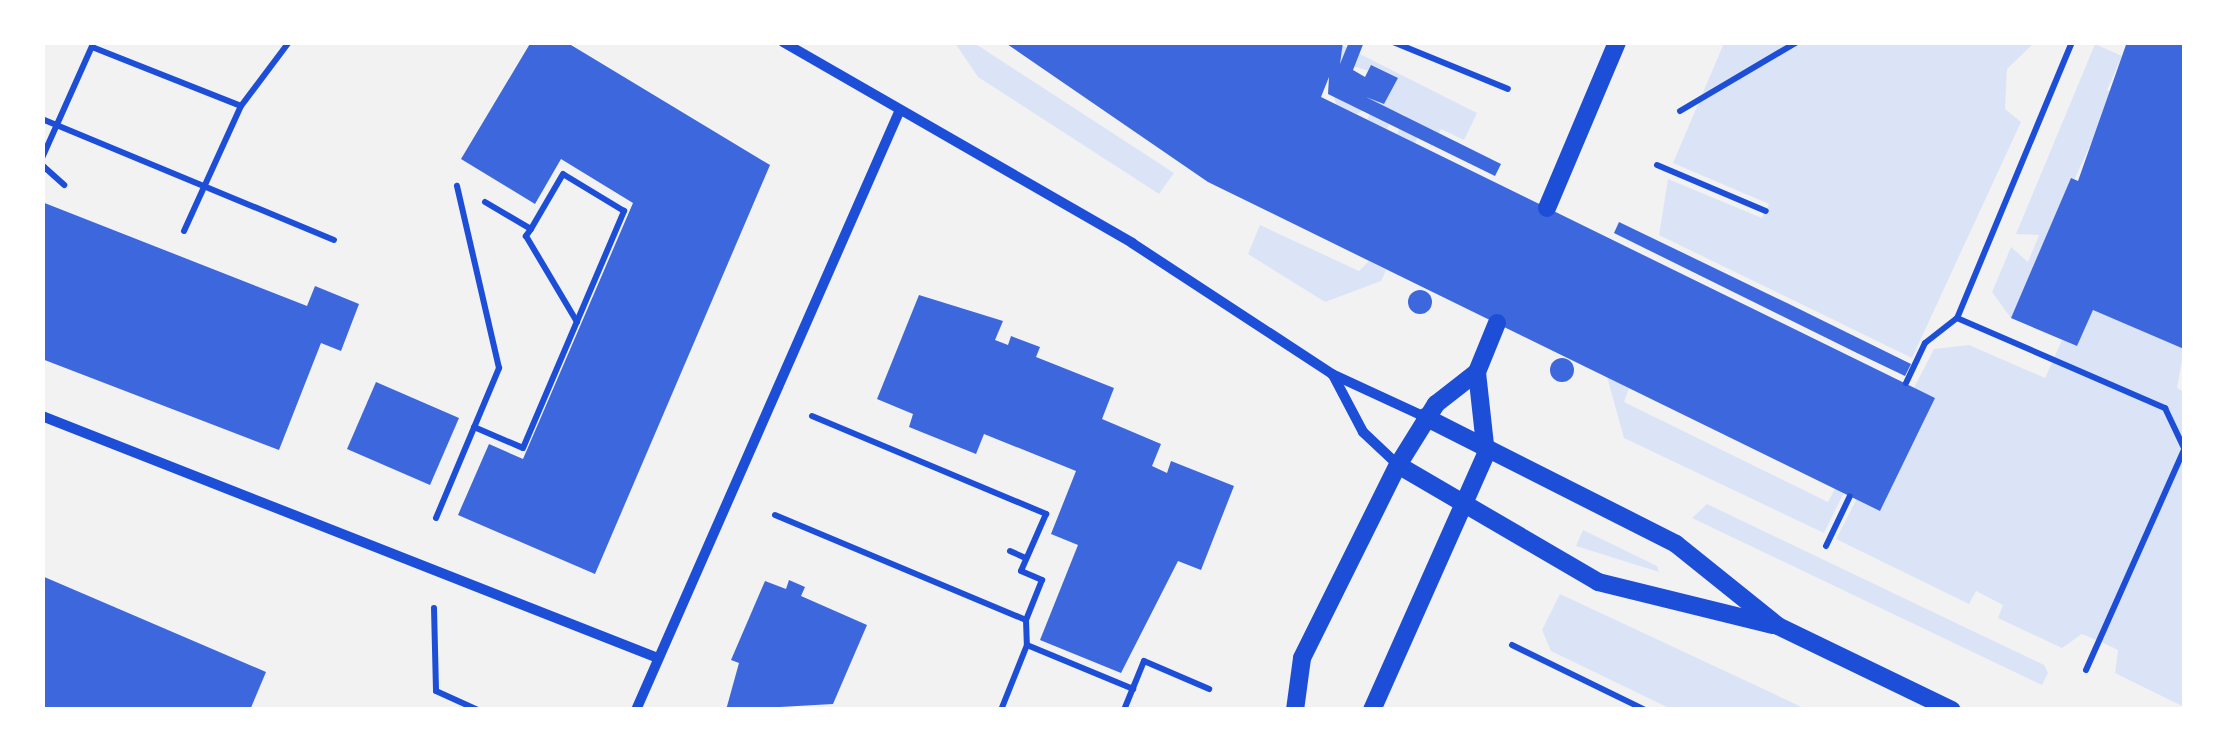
<!DOCTYPE html>
<style>
body{margin:0}
#map{position:relative;width:2227px;height:752px;overflow:hidden;background:#f2f2f2;font-family:"Open Sans",sans-serif}
div>[style]{position:absolute}
[style*='--x']{left:calc(var(--x)*1px);top:calc(var(--y)*1px);width:calc(var(--w)*1px);rotate:calc(var(--a)*1deg)}
.green>*{inset:0;background:#dbe4f7}
.building>*{inset:0;background:#3d67dc}
.round{border-radius:50%}
.path>*{height:6px;margin:-3px;padding:0 3px;transform-origin:3px;border-radius:3px;background:#1d4ed8}
.minor>*{height:10px;margin:-5px;padding:0 5px;transform-origin:5px;border-radius:5px;background:#1d4ed8}
.tertiary>*{height:18px;margin:-9px;padding:0 9px;transform-origin:9px;border-radius:9px;background:#1d4ed8}
span{translate:-50% -50%;white-space:nowrap;text-align:center;line-height:1.15;-webkit-text-stroke:9px #fff;paint-order:stroke}
.frame{position:absolute;inset:0;border:45px solid #fff;pointer-events:none}
</style>
<div id="map">
<div class="green">
<div style="clip-path:polygon(955px 43px,974px 43px,1174px 173px,1159px 194px,978px 77px)"></div>
<div style="clip-path:polygon(1724px 43px,2034px 43px,2007px 69px,2005px 109px,2021px 122px,1912px 358px,1659px 235px,1668px 179px,1762px 218px,1769px 204px,1673px 163px)"></div>
<div style="clip-path:polygon(2095px 44px,2122px 56px,2107px 90px,2114px 93px,2011px 318px,1992px 292px,2011px 247px,2028px 262px,2039px 235px,2016px 234px)"></div>
<div style="clip-path:polygon(1342px 45px,1477px 113px,1464px 140px,1441px 129px,1429px 150px,1435px 131px,1423px 126px,1415px 143px,1397px 134px,1406px 116px,1394px 111px,1387px 129px,1367px 120px,1375px 103px,1357px 114px,1336px 105px,1329px 77px,1384px 104px,1397px 79px,1335px 61px)"></div>
<div style="clip-path:polygon(1260px 225px,1359px 271px,1369px 261px,1386px 270px,1381px 281px,1325px 302px,1248px 254px)"></div>
<div style="clip-path:polygon(2093px 310px,2184px 349px,2177px 388px,2184px 392px,2184px 707px,2115px 673px,2118px 650px,2101px 642px,2082px 634px,2062px 648px,1998px 618px,2003px 605px,1976px 591px,1969px 604px,1836px 539px,1934px 349px,1969px 345px,2045px 378px,2062px 340px,2077px 346px)"></div>
<div style="clip-path:polygon(1607px 377px,1629px 388px,1624px 402px,1828px 502px,1893px 378px,1899px 381px,1824px 533px,1624px 438px)"></div>
<div style="clip-path:polygon(1707px 504px,2044px 665px,2048px 673px,2042px 685px,1692px 518px)"></div>
<div style="clip-path:polygon(1583px 530px,1657px 566px,1659px 572px,1576px 546px)"></div>
<div style="clip-path:polygon(1560px 594px,1806px 709px,1671px 709px,1551px 651px,1542px 630px)"></div>
</div>
<div class="building">
<div style="clip-path:polygon(531px 42px,566px 42px,770px 165px,595px 574px,458px 515px,489px 444px,523px 459px,633px 203px,561px 159px,535px 204px,461px 159px)"></div>
<div style="clip-path:polygon(1004px 42px,1343px 42px,1340px 64px,1349px 42px,1364px 42px,1353px 70px,1365px 77px,1371px 65px,1398px 78px,1384px 104px,1366px 97px,1501px 164px,1495px 176px,1328px 94px,1329px 77px,1321px 97px,1935px 398px,1880px 511px,1208px 182px)"></div>
<div style="clip-path:polygon(2127px 42px,2184px 42px,2184px 349px,2093px 310px,2077px 346px,2011px 318px,2071px 178px,2078px 181px)"></div>
<div style="clip-path:polygon(42px 202px,307px 306px,315px 286px,359px 304px,341px 351px,321px 343px,279px 450px,42px 359px)"></div>
<div style="clip-path:polygon(1619px 222px,1787px 303px,1911px 364px,1905px 376px,1857px 353px,1614px 233px)"></div>
<div class="round" style="left:1408px;top:290px;width:24px;height:24px"></div>
<div style="clip-path:polygon(919px 295px,1003px 321px,995px 340px,1008px 345px,1011px 336px,1040px 347px,1036px 357px,1114px 388px,1102px 419px,1161px 444px,1152px 466px,1167px 473px,1171px 461px,1234px 486px,1201px 570px,1178px 561px,1121px 673px,1040px 640px,1078px 545px,1051px 534px,1076px 471px,984px 434px,976px 454px,909px 427px,913px 414px,877px 399px)"></div>
<div class="round" style="left:1550px;top:358px;width:24px;height:24px"></div>
<div style="clip-path:polygon(376px 382px,459px 418px,430px 485px,347px 449px)"></div>
<div style="clip-path:polygon(42px 576px,266px 672px,250px 710px,42px 710px)"></div>
<div style="clip-path:polygon(789px 580px,805px 587px,801px 596px,867px 625px,833px 704px,726px 710px,739px 663px,731px 660px,765px 581px,786px 589px)"></div>
</div>
<div class="path">
<div style="--x:1357;--y:42;--w:18;--a:0"></div>
<div style="--x:1393;--y:42;--w:124;--a:22.2"></div>
<div style="--x:2072;--y:42;--w:299;--a:112.6"></div>
<div style="--x:1957;--y:318;--w:227;--a:23.4"></div>
<div style="--x:2165;--y:408;--w:44;--a:64.6"></div>
<div style="--x:92;--y:47;--w:160;--a:21.6"></div>
<div style="--x:1680;--y:111;--w:136;--a:-30.5"></div>
<div style="--x:42;--y:119;--w:316;--a:22.5"></div>
<div style="--x:42;--y:158;--w:127;--a:-65.9"></div>
<div style="--x:42;--y:165;--w:30;--a:42"></div>
<div style="--x:1657;--y:165;--w:118;--a:22.9"></div>
<div style="--x:485;--y:202;--w:53;--a:30.4"></div>
<div style="--x:531;--y:229;--w:9;--a:126"></div>
<div style="--x:526;--y:236;--w:100;--a:59.3"></div>
<div style="--x:184;--y:231;--w:137;--a:-65.5"></div>
<div style="--x:241;--y:106;--w:80;--a:-53.1"></div>
<div style="--x:1906;--y:383;--w:44;--a:-64.6"></div>
<div style="--x:1925;--y:343;--w:41;--a:-38"></div>
<div style="--x:812;--y:416;--w:254;--a:22.7"></div>
<div style="--x:1046;--y:514;--w:62;--a:113.7"></div>
<div style="--x:1021;--y:571;--w:23;--a:23"></div>
<div style="--x:1042;--y:580;--w:43;--a:111.8"></div>
<div style="--x:474;--y:427;--w:53;--a:23.2"></div>
<div style="--x:523;--y:448;--w:258;--a:-66.9"></div>
<div style="--x:624;--y:211;--w:71;--a:-148.8"></div>
<div style="--x:563;--y:174;--w:64;--a:120.2"></div>
<div style="--x:775;--y:515;--w:272;--a:22.7"></div>
<div style="--x:1026;--y:620;--w:25;--a:88"></div>
<div style="--x:1027;--y:645;--w:115;--a:22.5"></div>
<div style="--x:436;--y:518;--w:163;--a:-67.2"></div>
<div style="--x:499;--y:368;--w:187;--a:-103"></div>
<div style="--x:1826;--y:546;--w:55;--a:-64.4"></div>
<div style="--x:1010;--y:551;--w:17;--a:24"></div>
<div style="--x:434;--y:608;--w:83;--a:88.6"></div>
<div style="--x:436;--y:691;--w:46;--a:24.3"></div>
<div style="--x:1512;--y:645;--w:148;--a:26"></div>
<div style="--x:2086;--y:670;--w:241;--a:-66"></div>
<div style="--x:1001;--y:710;--w:70;--a:-68.2"></div>
<div style="--x:1124;--y:710;--w:53;--a:-67.8"></div>
<div style="--x:1144;--y:661;--w:71;--a:23.3"></div>
</div>
<div class="minor">
<div style="--x:783;--y:42;--w:403;--a:29.9"></div>
<div style="--x:1132;--y:243;--w:239;--a:33.2"></div>
<div style="--x:1332;--y:374;--w:102;--a:24.8"></div>
<div style="--x:1333;--y:375;--w:64;--a:62.2"></div>
<div style="--x:1363;--y:432;--w:48;--a:43.3"></div>
<div style="--x:42;--y:416;--w:662;--a:21.45"></div>
<div style="--x:636;--y:710;--w:653;--a:-66.26"></div>
</div>
<div class="tertiary">
<div style="--x:1547;--y:208;--w:180;--a:-67.1"></div>
<div style="--x:1425;--y:417;--w:281;--a:26.8"></div>
<div style="--x:1676;--y:544;--w:131;--a:38.8"></div>
<div style="--x:1778;--y:626;--w:193;--a:25.8"></div>
<div style="--x:1398;--y:465;--w:232;--a:30.3"></div>
<div style="--x:1598;--y:582;--w:180;--a:13.8"></div>
<div style="--x:1295;--y:710;--w:52;--a:-82.3"></div>
<div style="--x:1302;--y:658;--w:216;--a:-63.6"></div>
<div style="--x:1398;--y:465;--w:72;--a:-58.1"></div>
<div style="--x:1436;--y:404;--w:52;--a:-38"></div>
<div style="--x:1477;--y:372;--w:53;--a:-67.8"></div>
<div style="--x:1372;--y:710;--w:280;--a:-66"></div>
<div style="--x:1486;--y:454;--w:82;--a:-96.3"></div>
</div>
<div class="frame"></div>
</div>
